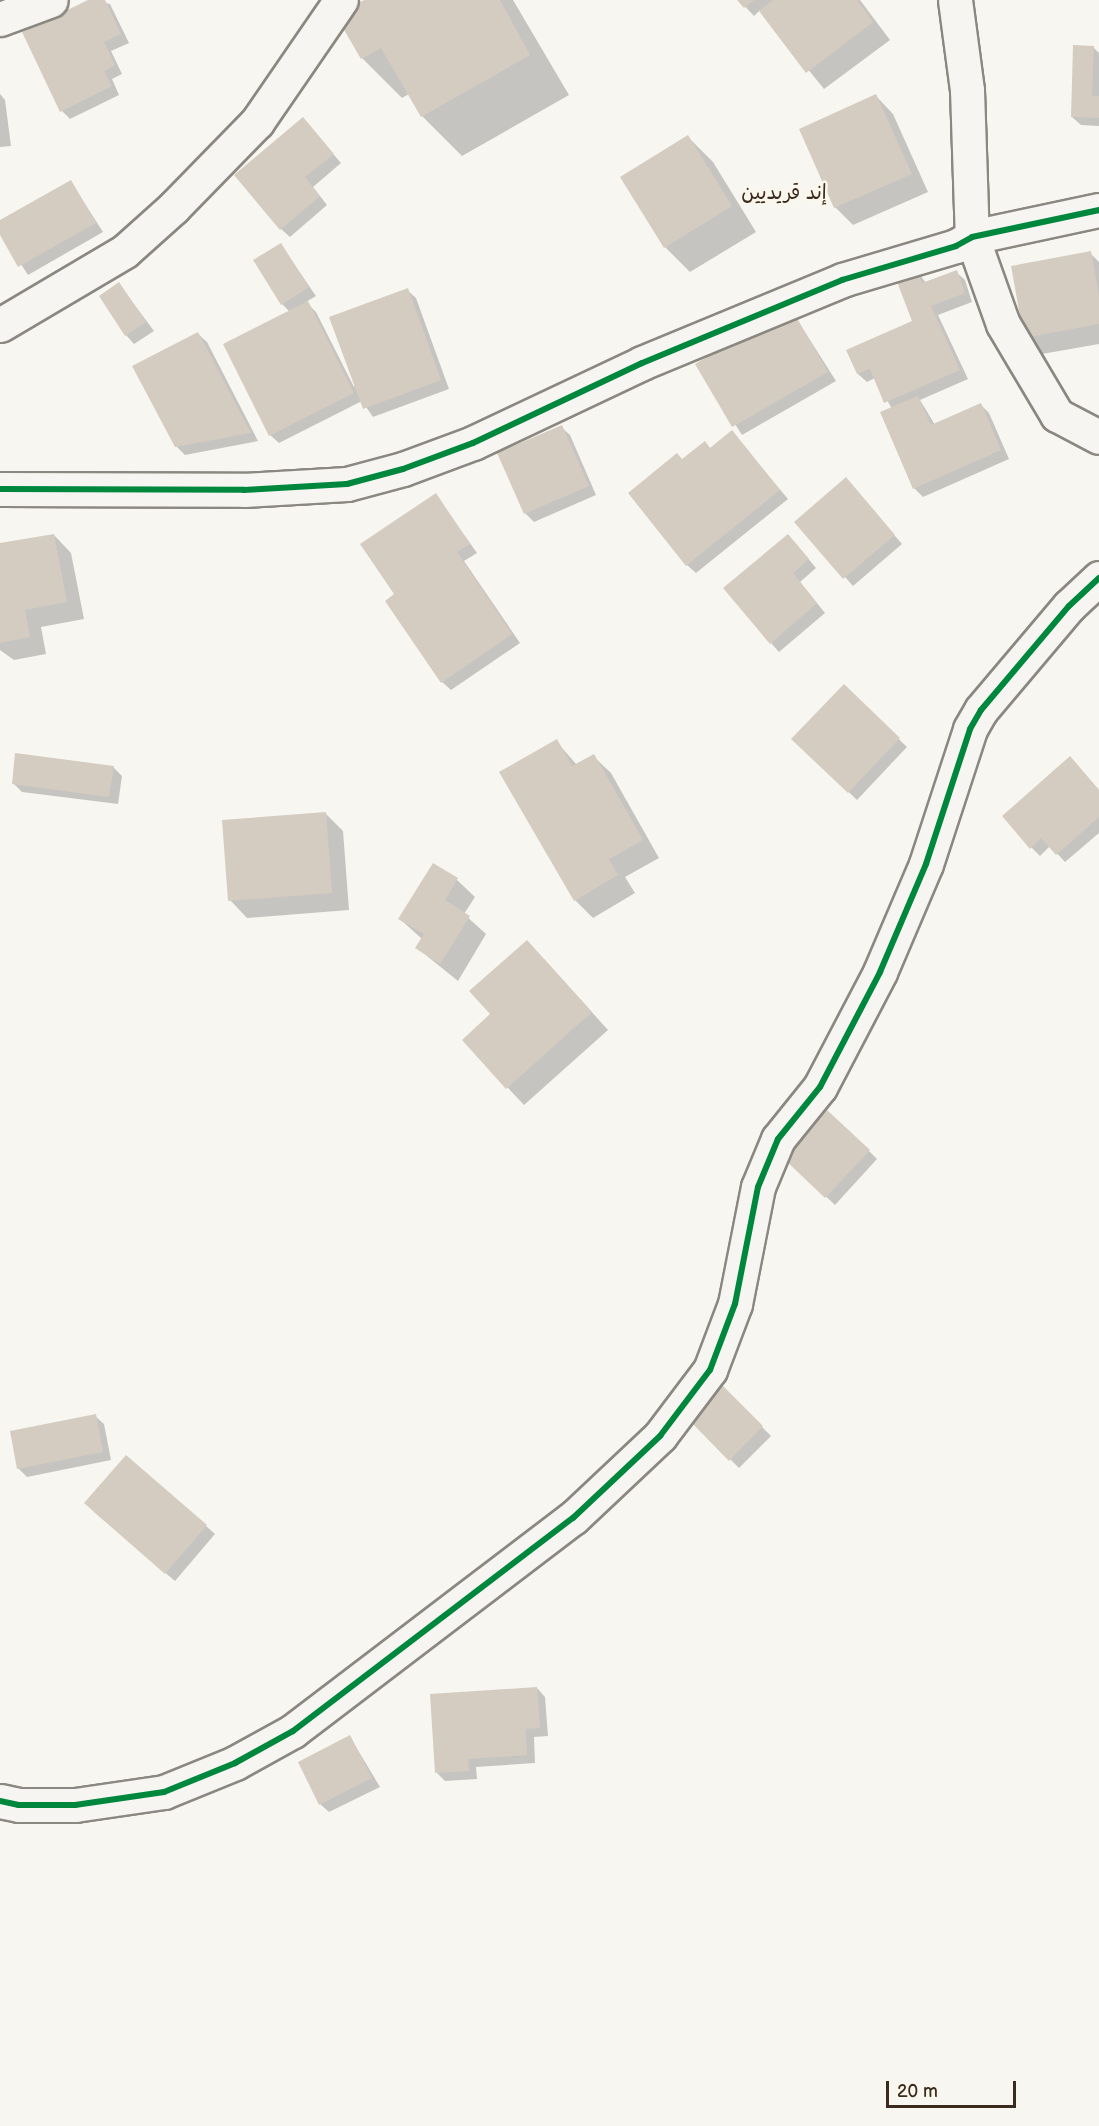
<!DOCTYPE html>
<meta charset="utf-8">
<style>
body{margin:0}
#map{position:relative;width:1099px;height:2126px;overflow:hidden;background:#f8f6f0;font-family:"Balsamiq Sans","Playpen Sans Arabic",sans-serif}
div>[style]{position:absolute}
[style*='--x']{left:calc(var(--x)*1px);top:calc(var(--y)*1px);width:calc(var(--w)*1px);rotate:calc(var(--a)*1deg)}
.shadow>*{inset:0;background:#0003}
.building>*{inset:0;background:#d4ccc1}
.roads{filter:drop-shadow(2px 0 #8b8781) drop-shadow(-2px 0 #8b8781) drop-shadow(0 2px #8b8781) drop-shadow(0 -2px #8b8781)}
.minor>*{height:33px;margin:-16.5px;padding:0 16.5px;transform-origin:16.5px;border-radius:16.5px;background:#f6f5f1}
.cycleway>*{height:6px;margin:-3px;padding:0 3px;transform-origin:3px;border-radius:3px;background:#00873e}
span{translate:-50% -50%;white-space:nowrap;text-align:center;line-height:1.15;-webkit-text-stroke:5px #fbf7ec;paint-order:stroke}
.quarter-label{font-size:20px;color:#3b2a1e}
.scale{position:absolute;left:886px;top:2081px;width:130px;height:27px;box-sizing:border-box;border:3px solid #3b2a1e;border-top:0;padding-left:8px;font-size:18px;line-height:21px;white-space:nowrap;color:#3b2a1e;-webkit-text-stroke:4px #fbf7ec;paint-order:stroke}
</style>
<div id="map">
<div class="shadow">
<div style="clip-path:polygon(91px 0,110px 4px,129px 43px,111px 51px,122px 74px,112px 79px,119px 95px,70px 119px,62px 111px)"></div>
<div style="clip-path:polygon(367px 0,513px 0,569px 95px,462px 156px,422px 116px,409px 94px,402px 98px,362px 58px)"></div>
<div style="clip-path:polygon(739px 0,860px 0,890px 40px,824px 89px,760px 10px,754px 16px)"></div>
<div style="clip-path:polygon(1093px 47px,1099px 53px,1099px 126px,1081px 125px,1072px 117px)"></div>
<div style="clip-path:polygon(0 94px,5px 100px,11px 146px,0 147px)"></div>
<div style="clip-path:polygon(876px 96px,893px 114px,928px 192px,853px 225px,835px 207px)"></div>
<div style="clip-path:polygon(303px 119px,341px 163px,313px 187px,327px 205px,290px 237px,281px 229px)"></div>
<div style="clip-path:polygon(688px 137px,713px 162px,756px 232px,690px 272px,665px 247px,622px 178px)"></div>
<div style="clip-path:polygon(71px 182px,103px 232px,28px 275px,0 232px,0 222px)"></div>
<div style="clip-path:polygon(281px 245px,316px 296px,306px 302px,316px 312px,354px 387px,407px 290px,416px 298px,449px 389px,373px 417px,362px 401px,279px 443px,270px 435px,290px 312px,282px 304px)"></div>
<div style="clip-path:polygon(1090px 253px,1099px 262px,1099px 344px,1042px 354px,1025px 337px)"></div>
<div style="clip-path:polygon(915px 268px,926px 283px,956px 272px,965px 280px,972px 302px,938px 315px,968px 379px,920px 400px,935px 425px,981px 405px,989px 413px,1009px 459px,923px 497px,914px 488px,892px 409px,875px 378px,867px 382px,858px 374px,848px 351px,914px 322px)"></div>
<div style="clip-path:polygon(119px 284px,154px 331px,134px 344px,126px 335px)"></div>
<div style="clip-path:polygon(791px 310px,836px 381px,742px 435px,697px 365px)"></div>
<div style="clip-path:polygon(198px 334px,207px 342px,258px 441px,185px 455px,176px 446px)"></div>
<div style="clip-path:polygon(561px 427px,570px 435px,596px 495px,534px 522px,526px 514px,499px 454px)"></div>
<div style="clip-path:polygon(732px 432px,788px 499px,696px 573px,687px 565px,682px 461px,711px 449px)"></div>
<div style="clip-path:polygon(854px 488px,902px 544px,853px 586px,796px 522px)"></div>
<div style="clip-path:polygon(436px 495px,477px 553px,464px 561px,520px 643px,451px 690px,442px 682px)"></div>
<div style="clip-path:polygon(54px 535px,71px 553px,84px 619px,41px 627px,46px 654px,14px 660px,0 650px,0 545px)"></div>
<div style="clip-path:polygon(796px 544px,816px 568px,800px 582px,825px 613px,779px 652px,771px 643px)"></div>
<div style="clip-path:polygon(844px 686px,907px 747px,857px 800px,794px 739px)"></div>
<div style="clip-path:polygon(556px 741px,577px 765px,593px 756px,611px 773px,659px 858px,625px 877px,635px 893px,593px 918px,575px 900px,501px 773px)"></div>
<div style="clip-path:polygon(1078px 766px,1099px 790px,1099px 833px,1065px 862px,1050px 846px,1040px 856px,1031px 847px)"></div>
<div style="clip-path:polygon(113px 767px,122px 776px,118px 804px,22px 792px,13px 783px)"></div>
<div style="clip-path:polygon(326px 814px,343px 831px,349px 910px,247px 918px,230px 900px)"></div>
<div style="clip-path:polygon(434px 865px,457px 880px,475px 897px,464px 914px,486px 934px,458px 981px,417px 948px,422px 939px,400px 919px)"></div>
<div style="clip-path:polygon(544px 959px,608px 1030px,524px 1105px,464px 1041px)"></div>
<div style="clip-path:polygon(869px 1151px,877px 1159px,835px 1205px,785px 1158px)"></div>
<div style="clip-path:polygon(722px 1387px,771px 1436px,739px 1468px,690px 1419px)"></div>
<div style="clip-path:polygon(95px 1416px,104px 1424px,111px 1460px,27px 1477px,18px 1468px)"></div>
<div style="clip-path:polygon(94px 1512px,206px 1526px,215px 1534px,175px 1581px)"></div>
<div style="clip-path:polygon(537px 1688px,545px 1697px,548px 1736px,534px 1737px,535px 1763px,476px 1767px,477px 1779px,445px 1781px,437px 1773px)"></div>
<div style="clip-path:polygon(350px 1737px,380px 1787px,329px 1812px,320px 1804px)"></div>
</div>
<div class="building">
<div style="clip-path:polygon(88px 0,105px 0,121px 34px,104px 42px,115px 65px,104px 71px,112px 86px,60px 112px,22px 32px)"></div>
<div style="clip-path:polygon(364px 0,500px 0,530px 55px,421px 117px,381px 48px,361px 59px,336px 16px)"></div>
<div style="clip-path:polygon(737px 0,754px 0,744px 8px)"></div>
<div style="clip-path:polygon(773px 0,857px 0,873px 22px,806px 73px,759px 11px)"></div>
<div style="clip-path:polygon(1073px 45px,1094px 46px,1092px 96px,1099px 96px,1099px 118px,1071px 117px)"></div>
<div style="clip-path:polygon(876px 94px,912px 174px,834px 208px,799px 129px)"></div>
<div style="clip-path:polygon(303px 117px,334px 154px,305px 177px,320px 196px,280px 230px,234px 175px)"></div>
<div style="clip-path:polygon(688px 135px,732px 206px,664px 248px,620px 177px)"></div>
<div style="clip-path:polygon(71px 180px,96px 223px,18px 267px,0 235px,0 220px)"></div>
<div style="clip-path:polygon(281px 243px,309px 287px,281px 305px,253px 260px)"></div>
<div style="clip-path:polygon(1091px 251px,1099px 296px,1099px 324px,1024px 338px,1011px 266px)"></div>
<div style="clip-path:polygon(915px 266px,922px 283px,957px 270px,965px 293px,931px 306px,960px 370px,884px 403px,870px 369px,857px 374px,846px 350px,912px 321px,894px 274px)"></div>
<div style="clip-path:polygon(119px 282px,146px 322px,125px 336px,99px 296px)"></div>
<div style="clip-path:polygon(408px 288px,441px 380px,363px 409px,329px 317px)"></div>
<div style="clip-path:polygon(308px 301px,354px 393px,269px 436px,223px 344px)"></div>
<div style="clip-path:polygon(791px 308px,828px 372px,732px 427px,695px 364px)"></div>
<div style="clip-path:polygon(198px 332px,251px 433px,175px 447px,132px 366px)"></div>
<div style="clip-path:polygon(918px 396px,931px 425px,981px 403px,1001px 450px,913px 489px,880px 412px)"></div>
<div style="clip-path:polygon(562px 425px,589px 486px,524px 514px,497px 453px)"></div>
<div style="clip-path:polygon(732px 430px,780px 490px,686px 566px,628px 493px,677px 453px,682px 459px,705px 441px,710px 448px)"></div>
<div style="clip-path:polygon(846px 477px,895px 535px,843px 579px,794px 522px)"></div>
<div style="clip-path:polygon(436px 493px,470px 544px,457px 552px,512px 634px,441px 683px,385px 601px,394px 594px,360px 544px)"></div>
<div style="clip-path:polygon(54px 534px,67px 602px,25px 610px,30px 637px,0 643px,0 543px)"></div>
<div style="clip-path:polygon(788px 534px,809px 559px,793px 573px,817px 603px,770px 644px,723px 588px)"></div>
<div style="clip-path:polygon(844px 684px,900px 738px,848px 793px,791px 739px)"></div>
<div style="clip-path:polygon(557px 739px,572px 766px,594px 754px,643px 840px,609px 859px,618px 875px,574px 901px,499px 772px)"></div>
<div style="clip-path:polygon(15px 753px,114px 766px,109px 797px,12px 784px)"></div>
<div style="clip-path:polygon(1070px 756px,1099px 790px,1099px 817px,1056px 855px,1041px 838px,1030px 849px,1002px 816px)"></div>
<div style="clip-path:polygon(326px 812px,332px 893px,228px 901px,222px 820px)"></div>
<div style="clip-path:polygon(433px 863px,458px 878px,445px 900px,470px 916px,440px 964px,415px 948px,424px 934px,398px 919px)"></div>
<div style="clip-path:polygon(527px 940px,592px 1012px,506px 1089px,462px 1040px,490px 1014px,469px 991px)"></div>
<div style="clip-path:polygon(827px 1110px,870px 1150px,825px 1198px,783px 1158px)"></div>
<div style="clip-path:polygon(722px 1385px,763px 1426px,729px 1461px,688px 1419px)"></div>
<div style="clip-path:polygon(96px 1414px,103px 1452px,17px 1469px,10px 1431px)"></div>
<div style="clip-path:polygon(126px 1455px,207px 1525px,165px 1574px,84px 1503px)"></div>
<div style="clip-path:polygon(537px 1687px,540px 1728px,526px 1729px,527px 1755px,468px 1759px,469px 1771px,435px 1773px,430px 1694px)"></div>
<div style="clip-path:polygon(350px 1735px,372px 1778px,319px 1805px,298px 1762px)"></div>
</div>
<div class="roads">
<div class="minor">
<div style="--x:955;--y:0;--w:91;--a:82.4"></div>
<div style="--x:967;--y:90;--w:147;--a:88.1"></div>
<div style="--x:972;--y:237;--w:92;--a:70.4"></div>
<div style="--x:1003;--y:324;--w:106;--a:59.3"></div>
<div style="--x:1057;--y:415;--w:47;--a:27.6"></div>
<div style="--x:0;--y:19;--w:54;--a:-20.4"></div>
<div style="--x:0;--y:325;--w:145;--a:-30.6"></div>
<div style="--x:125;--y:251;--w:66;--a:-41.9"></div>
<div style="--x:174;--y:207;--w:119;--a:-45.7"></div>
<div style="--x:257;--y:122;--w:148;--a:-55.5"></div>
<div style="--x:0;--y:489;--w:244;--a:0.2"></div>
<div style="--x:244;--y:490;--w:103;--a:-3.3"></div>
<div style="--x:347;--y:484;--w:58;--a:-15"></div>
<div style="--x:403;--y:469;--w:75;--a:-20.4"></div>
<div style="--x:473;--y:443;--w:187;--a:-25.3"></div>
<div style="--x:642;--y:363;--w:217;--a:-22.5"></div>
<div style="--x:842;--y:280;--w:119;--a:-16.6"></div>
<div style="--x:956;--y:246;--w:18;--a:-29"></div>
<div style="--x:972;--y:237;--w:130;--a:-12"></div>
<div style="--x:0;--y:1801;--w:19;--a:12"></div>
<div style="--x:19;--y:1805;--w:56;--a:0"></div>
<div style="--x:75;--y:1805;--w:90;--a:-8.3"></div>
<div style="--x:164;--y:1792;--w:77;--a:-22.2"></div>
<div style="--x:235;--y:1763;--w:66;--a:-28.9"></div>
<div style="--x:293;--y:1731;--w:352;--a:-37.3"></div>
<div style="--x:573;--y:1518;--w:120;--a:-43.3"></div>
<div style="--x:660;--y:1436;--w:83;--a:-52.9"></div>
<div style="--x:710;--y:1370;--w:71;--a:-69.3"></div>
<div style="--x:735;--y:1304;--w:119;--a:-78.9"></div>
<div style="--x:758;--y:1187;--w:52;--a:-67.4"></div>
<div style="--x:778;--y:1139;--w:67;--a:-51.1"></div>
<div style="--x:820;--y:1087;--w:130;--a:-62.4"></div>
<div style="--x:880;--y:972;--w:117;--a:-66.9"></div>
<div style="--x:926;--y:864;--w:142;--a:-71.9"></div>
<div style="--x:970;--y:729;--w:22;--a:-60"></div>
<div style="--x:981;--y:710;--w:136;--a:-49.8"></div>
<div style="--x:1069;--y:606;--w:41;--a:-43"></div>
</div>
</div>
<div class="cycleway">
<div style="--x:0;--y:489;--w:244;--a:0.2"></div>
<div style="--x:244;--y:490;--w:103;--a:-3.3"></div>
<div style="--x:347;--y:484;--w:58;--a:-15"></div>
<div style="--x:403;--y:469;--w:75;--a:-20.4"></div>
<div style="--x:473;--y:443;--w:187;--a:-25.3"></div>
<div style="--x:642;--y:363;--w:217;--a:-22.5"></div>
<div style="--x:842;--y:280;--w:119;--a:-16.6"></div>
<div style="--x:956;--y:246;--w:18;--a:-29"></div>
<div style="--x:972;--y:237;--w:130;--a:-12"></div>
<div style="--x:0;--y:1801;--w:19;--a:12"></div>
<div style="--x:19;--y:1805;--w:56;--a:0"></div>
<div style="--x:75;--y:1805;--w:90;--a:-8.3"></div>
<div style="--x:164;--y:1792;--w:77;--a:-22.2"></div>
<div style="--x:235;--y:1763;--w:66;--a:-28.9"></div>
<div style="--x:293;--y:1731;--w:352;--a:-37.3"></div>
<div style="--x:573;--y:1518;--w:120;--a:-43.3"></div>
<div style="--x:660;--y:1436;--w:83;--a:-52.9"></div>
<div style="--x:710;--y:1370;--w:71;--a:-69.3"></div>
<div style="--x:735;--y:1304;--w:119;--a:-78.9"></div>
<div style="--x:758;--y:1187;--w:52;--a:-67.4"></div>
<div style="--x:778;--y:1139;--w:67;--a:-51.1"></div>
<div style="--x:820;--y:1087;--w:130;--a:-62.4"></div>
<div style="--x:880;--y:972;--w:117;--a:-66.9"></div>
<div style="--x:926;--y:864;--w:142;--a:-71.9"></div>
<div style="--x:970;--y:729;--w:22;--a:-60"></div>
<div style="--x:981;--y:710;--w:136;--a:-49.8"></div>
<div style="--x:1069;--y:606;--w:41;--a:-43"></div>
</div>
<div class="quarter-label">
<span style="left:784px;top:193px">إند قريديين</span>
</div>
<div class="scale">20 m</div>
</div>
